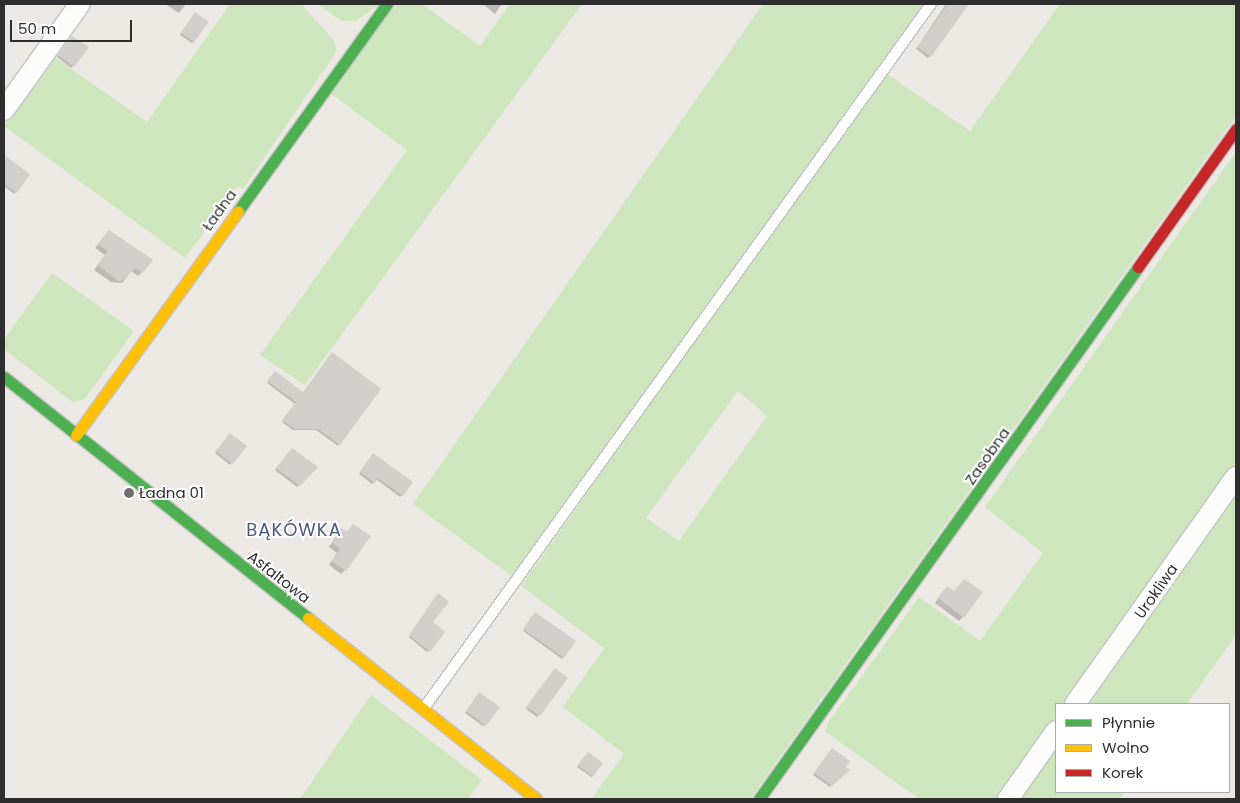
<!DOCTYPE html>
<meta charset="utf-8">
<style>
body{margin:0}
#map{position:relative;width:1240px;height:803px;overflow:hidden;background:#ece8e4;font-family:Poppins,sans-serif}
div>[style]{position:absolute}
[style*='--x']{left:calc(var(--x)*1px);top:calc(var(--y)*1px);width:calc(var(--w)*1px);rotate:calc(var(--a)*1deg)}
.green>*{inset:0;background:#cee6be}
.shadow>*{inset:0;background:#0003}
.building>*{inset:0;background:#d1cecb}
.roads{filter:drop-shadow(1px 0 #c5c4c5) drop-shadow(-1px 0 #c5c4c5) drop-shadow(0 1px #c5c4c5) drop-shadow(0 -1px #c5c4c5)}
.lane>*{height:10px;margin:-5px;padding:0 5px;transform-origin:5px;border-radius:5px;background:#fcfcfb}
.street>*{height:20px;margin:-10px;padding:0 10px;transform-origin:10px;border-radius:10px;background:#fcfcfb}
.fast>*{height:11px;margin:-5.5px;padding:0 5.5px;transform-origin:5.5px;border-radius:5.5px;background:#4caf50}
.slow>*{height:11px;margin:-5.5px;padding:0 5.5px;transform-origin:5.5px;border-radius:5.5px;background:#ffc107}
.jam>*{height:11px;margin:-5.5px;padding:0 5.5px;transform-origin:5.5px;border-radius:5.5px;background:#c62828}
.dots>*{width:14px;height:14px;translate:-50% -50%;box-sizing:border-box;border:2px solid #fff;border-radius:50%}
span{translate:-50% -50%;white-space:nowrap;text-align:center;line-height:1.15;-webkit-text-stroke:4px #fff;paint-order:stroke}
.street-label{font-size:15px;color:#2e2e2e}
.poi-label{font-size:15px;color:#2e2e2e}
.left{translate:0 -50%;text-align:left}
.quarter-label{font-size:18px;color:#4d5680;letter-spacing:1px}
.frame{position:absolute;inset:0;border:5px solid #2e2e2e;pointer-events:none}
.legend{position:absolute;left:1055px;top:703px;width:175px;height:90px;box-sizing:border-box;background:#fff;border:1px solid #ababab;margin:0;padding:6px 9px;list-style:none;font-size:15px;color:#2e2e2e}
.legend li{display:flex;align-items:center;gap:10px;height:25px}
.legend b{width:25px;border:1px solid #ababab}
.scale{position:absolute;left:10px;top:20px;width:122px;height:22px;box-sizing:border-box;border:2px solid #2e2e2e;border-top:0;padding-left:6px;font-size:15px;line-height:18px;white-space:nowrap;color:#2e2e2e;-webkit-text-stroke:4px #fff;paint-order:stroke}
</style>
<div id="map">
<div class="green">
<div style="clip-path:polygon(230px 4px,301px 4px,333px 39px,337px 51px,243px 189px,237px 187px,185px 258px,4px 126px,53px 56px,147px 122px)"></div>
<div style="clip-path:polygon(318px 4px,380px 4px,356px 21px,341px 21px)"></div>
<div style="clip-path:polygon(394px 4px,422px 4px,480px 46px,510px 4px,582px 4px,305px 385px,260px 355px,407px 150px,330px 93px)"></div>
<div style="clip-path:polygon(763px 4px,924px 4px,513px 577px,413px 504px)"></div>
<div style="clip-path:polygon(evenodd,1060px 4px,1236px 4px,1236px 116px,750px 799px,591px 799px,624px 754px,563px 707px,604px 648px,521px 586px,886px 73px,970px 131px,1060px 4px,738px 391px,767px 416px,679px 541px,646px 518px,738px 391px)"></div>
<div style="clip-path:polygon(1236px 152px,1236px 466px,1065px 704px,1056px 704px,1056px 716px,997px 799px,919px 799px,826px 732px,827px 724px,919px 597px,980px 641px,1043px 553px,985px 507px)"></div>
<div style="clip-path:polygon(52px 273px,134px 331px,85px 399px,72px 402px,4px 349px,4px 339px)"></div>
<div style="clip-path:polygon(1236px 488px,1236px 635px,1187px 704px,1083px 704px)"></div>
<div style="clip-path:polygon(371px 695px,482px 780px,468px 799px,300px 799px)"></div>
<div style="clip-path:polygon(1056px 742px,1056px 792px,1125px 792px,1119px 799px,1015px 799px)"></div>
</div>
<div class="shadow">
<div style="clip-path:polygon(165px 4px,186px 4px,179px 13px)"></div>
<div style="clip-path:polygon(483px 4px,502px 4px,495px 14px)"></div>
<div style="clip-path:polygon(946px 4px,967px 4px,928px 58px,916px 49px)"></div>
<div style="clip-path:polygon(194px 15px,194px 42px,192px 43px,180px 35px)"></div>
<div style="clip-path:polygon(70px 39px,73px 66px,71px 68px,57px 57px)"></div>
<div style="clip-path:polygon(7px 159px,29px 175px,14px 194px,4px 186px)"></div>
<div style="clip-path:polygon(105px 235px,142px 272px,138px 276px,131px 271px,122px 283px,111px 282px,94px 270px,105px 255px,95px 248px)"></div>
<div style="clip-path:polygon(273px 374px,339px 444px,338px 446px,316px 430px,293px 430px,282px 422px,295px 404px,267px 383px)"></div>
<div style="clip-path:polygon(228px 436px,245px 446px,230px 465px,215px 453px)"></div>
<div style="clip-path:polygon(290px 451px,316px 468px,297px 487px,275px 470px)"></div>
<div style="clip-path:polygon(372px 456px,402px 495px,400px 497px,376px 479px,372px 484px,359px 474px)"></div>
<div style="clip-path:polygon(353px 525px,345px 570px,341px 574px,329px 565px,337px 553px,329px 547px,341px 529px,346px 533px)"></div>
<div style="clip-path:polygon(943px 591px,954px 592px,963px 617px,959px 621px,935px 603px)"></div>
<div style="clip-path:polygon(437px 597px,431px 622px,444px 633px,427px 652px,409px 637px)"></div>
<div style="clip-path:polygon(534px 615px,563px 657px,562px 659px,523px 631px)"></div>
<div style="clip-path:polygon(553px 671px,566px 678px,537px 717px,526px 709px)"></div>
<div style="clip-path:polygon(478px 695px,485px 725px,483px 726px,465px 713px)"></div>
<div style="clip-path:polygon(830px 751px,848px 770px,830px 787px,813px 775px)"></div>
<div style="clip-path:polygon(586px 755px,593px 776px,591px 777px,577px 767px)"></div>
</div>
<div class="building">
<div style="clip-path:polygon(948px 4px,969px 4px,931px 57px,917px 47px)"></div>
<div style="clip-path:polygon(195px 12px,209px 22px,194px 42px,181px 33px)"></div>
<div style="clip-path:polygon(72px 36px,89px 47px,74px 67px,58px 55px)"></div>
<div style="clip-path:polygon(4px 155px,30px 174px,17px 193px,4px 184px)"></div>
<div style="clip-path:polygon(109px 230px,153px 260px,143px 273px,136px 268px,120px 282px,97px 265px,108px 251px,98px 244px)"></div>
<div style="clip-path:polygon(332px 352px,381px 389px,340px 445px,318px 429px,295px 429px,282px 420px,296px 402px,267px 381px,275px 371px,303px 392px)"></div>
<div style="clip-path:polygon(230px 433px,247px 446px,233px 464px,216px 451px)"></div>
<div style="clip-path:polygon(292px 448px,318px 467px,300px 486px,276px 468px)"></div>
<div style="clip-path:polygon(373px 453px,413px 482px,403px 496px,378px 478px,375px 483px,360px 472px)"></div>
<div style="clip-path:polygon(353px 524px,371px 536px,346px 571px,332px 561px,340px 549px,333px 543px,341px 528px,347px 532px)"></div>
<div style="clip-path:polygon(964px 579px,983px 592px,964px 618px,938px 598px,947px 586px,954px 591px)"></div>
<div style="clip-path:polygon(438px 593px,449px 602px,433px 622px,445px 632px,430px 652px,409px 635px)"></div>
<div style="clip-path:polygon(535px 612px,576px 641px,564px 658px,523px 629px)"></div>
<div style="clip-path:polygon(555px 668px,568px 678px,540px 716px,526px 707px)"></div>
<div style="clip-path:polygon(479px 692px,500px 707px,486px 726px,466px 711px)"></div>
<div style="clip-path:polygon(832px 748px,850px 761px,846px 767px,850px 770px,832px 786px,814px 773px)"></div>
<div style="clip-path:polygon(588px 752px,603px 763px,593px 777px,578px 765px)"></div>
</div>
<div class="roads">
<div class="lane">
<div style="--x:424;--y:708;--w:868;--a:-54.24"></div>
</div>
<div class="street">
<div style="--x:4;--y:110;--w:130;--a:-54.4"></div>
<div style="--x:1075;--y:704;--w:278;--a:-54.7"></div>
<div style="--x:1008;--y:799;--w:83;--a:-54.8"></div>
</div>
<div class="fast">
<div style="--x:238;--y:211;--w:255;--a:-54.3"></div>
<div style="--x:4;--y:377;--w:388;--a:38.4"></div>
<div style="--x:759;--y:799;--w:653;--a:-54.53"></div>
</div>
<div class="slow">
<div style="--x:76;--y:435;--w:276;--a:-54.1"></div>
<div style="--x:308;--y:618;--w:291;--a:38.4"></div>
</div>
<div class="jam">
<div style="--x:1138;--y:267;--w:169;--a:-54.6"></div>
</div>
</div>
<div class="dots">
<div style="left:129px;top:493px;background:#706f6e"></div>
</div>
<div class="street-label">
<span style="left:219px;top:210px;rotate:-54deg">Ładna</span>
<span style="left:987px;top:456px;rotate:-55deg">Zasobna</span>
<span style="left:279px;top:577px;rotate:38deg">Asfaltowa</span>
<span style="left:1156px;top:591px;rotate:-55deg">Urokliwa</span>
</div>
<div class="poi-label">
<span class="left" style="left:139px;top:493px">Ładna 01</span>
</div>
<div class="quarter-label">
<span style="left:294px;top:530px">BĄKÓWKA</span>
</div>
<div class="frame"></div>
<ul class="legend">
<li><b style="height:6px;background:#4caf50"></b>Płynnie</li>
<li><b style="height:6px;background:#ffc107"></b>Wolno</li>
<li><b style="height:6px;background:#c62828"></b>Korek</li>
</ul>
<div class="scale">50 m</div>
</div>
